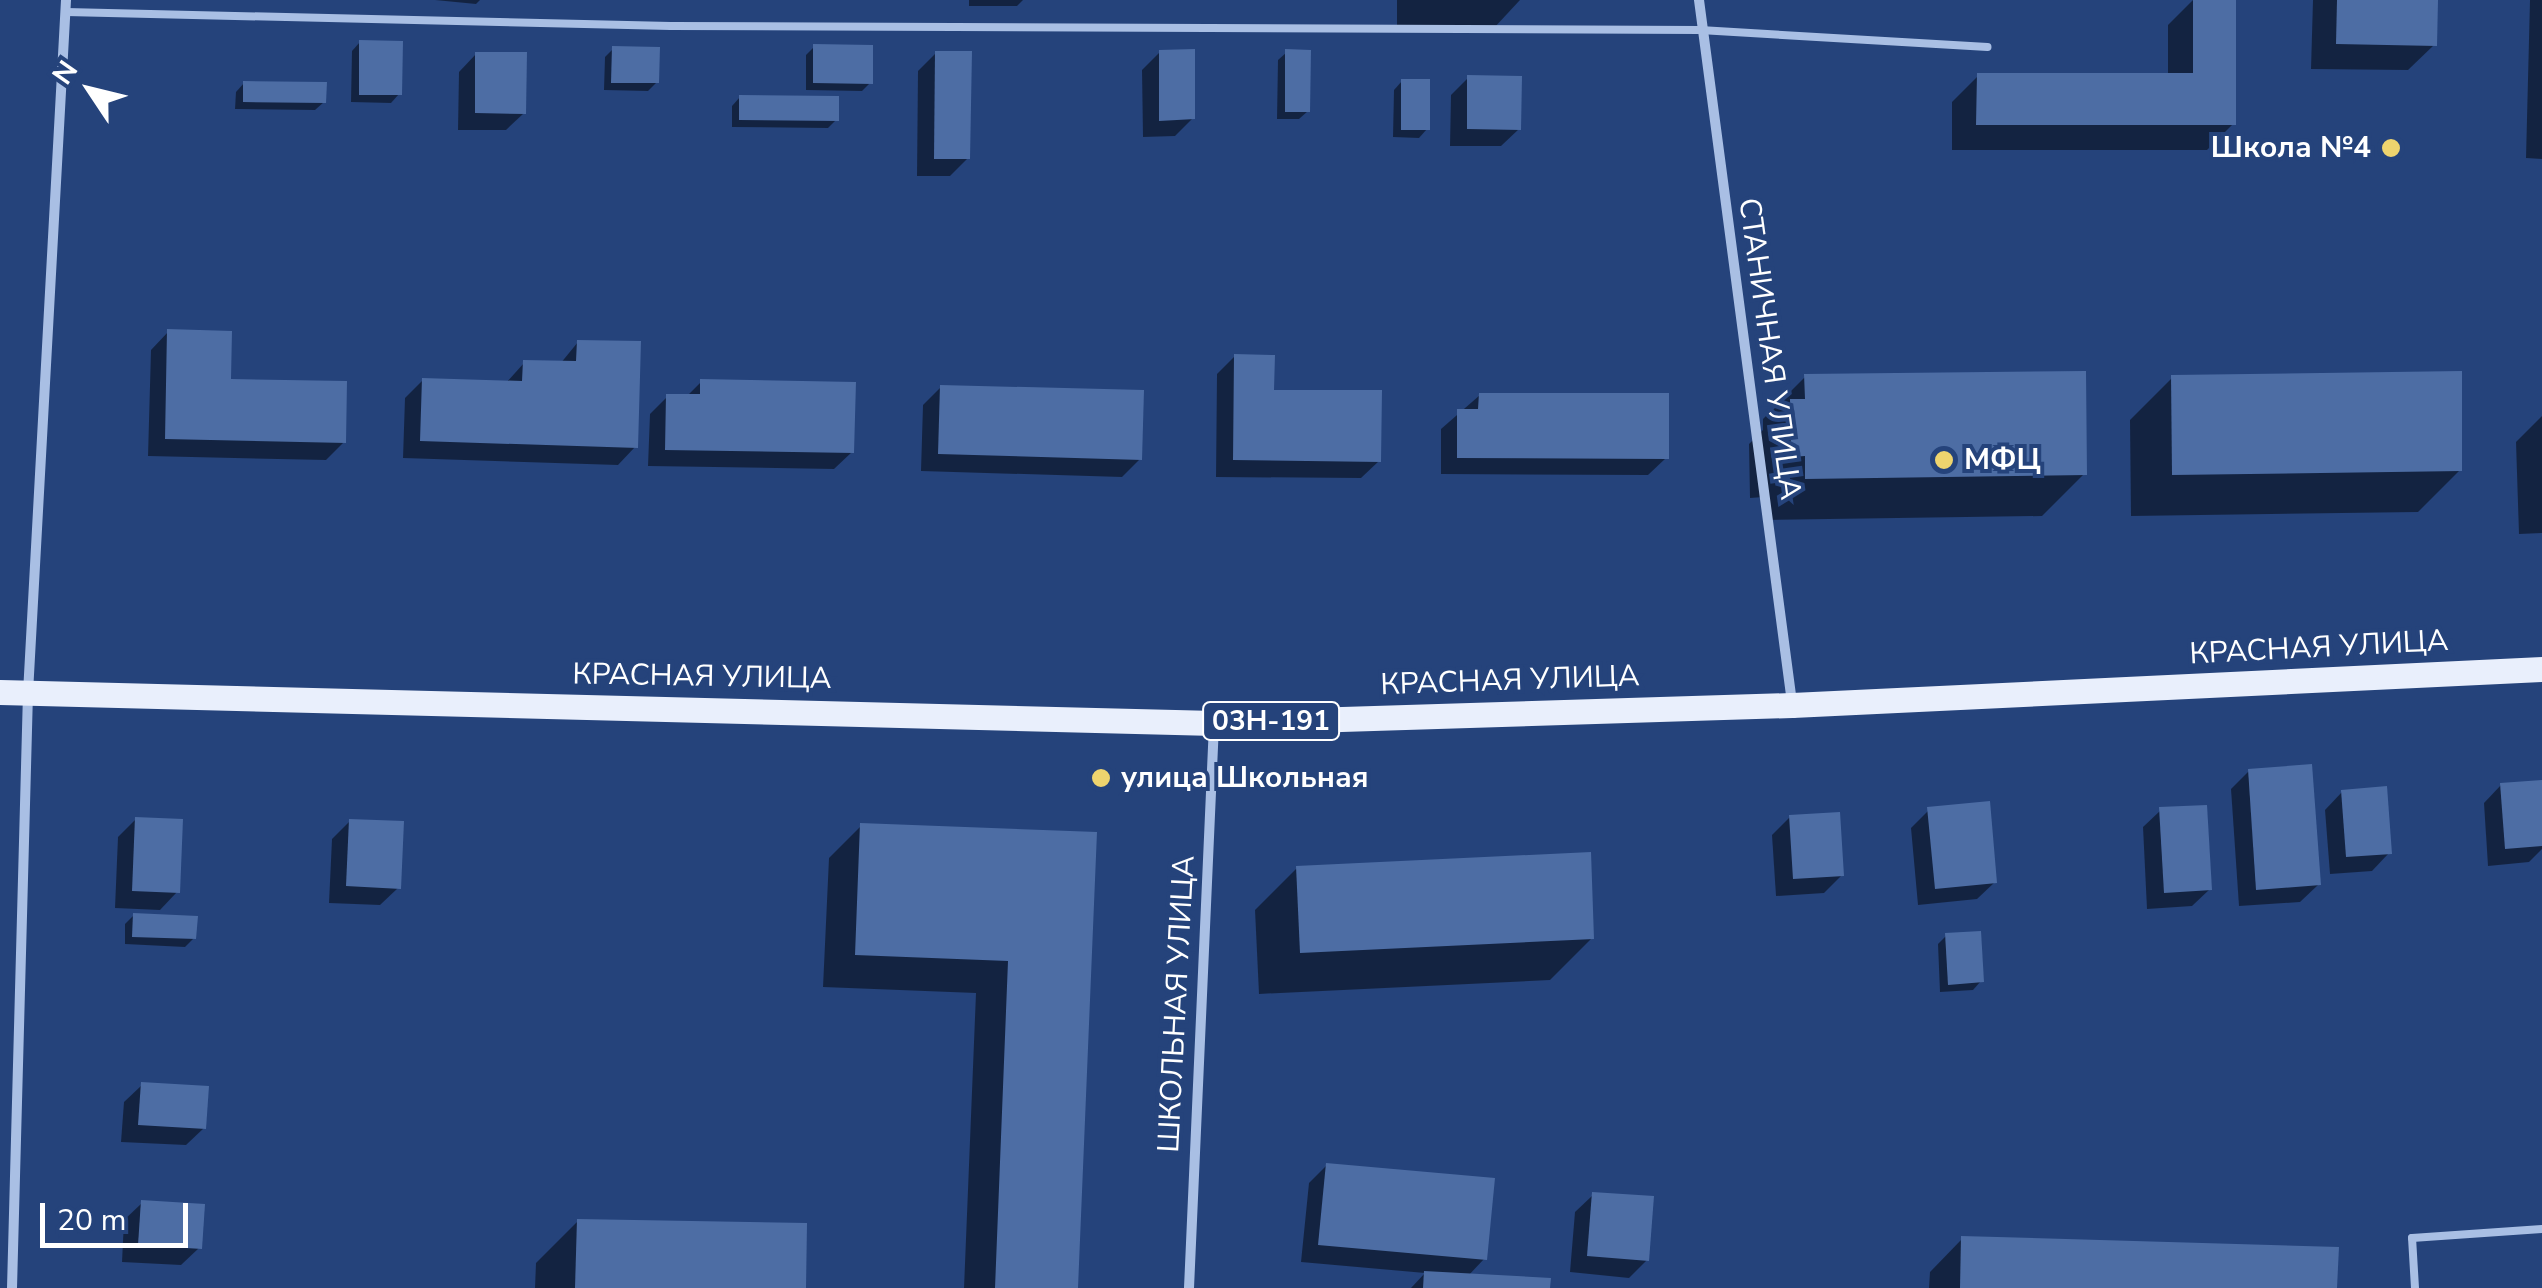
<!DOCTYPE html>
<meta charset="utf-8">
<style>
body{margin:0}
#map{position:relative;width:2542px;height:1288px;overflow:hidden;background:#25437b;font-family:"Nunito Sans",sans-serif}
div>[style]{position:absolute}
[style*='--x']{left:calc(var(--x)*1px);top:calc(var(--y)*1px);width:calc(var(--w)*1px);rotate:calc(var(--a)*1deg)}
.shadow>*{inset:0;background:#0007}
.building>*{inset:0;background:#4d6da4}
.lane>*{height:8px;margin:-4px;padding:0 4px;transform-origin:4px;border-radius:4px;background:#a9bfe4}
.street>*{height:10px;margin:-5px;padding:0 5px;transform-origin:5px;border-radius:5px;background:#a9bfe4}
.primary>*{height:25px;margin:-12.5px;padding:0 12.5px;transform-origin:12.5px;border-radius:12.5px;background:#e9effc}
.dots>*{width:28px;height:28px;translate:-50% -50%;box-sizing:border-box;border:5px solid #25437b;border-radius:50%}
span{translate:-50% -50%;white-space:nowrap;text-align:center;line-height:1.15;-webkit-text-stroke:8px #25437b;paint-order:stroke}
.shield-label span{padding:2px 8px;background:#25437b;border:2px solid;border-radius:8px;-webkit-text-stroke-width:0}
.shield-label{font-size:28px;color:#fff;font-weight:700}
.poi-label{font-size:30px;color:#fff;font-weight:700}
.right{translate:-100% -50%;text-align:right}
.left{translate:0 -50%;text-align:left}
.street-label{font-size:30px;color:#fff}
.north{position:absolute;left:40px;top:40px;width:100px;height:100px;-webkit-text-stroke:8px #25437b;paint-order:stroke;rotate:305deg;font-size:28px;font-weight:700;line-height:40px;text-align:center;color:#fff}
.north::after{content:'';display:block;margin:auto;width:35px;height:45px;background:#fff;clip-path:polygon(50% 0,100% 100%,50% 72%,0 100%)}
.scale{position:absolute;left:40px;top:1203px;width:148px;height:45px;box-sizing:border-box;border:5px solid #fff;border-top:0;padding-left:12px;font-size:30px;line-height:35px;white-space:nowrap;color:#fff;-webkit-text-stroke:8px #25437b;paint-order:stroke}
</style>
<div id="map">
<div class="shadow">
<div style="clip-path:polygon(435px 0,480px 0,476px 4px)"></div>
<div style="clip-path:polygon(969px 0,1023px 0,1017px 6px,969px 6px)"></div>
<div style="clip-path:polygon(1397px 0,1520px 0,1494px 28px,1397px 27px)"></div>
<div style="clip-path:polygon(2193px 0,2234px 0,2233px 124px,2207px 150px,1952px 150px,1952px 102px,1978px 76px,2168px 75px,2168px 25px)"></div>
<div style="clip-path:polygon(2313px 0,2435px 0,2434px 45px,2408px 70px,2311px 69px)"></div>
<div style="clip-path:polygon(2530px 0,2542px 0,2542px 159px,2526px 158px)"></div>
<div style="clip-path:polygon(360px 42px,399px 94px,391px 103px,351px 102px,352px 51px)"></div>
<div style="clip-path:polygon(814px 47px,870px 83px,862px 91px,806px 90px,806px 55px)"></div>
<div style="clip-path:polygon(613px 49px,657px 82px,648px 91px,604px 90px,605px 57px)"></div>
<div style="clip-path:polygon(1160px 52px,1193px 118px,1175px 136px,1143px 137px,1142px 70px)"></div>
<div style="clip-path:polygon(1287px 52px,1308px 111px,1299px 119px,1277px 119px,1278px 60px)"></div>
<div style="clip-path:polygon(936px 53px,968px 158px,950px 176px,917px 176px,918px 71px)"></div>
<div style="clip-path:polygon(476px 54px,524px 113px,506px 130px,458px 130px,459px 72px)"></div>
<div style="clip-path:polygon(1468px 78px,1519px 129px,1501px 146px,1450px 146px,1451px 95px)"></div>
<div style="clip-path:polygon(1402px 81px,1427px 129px,1419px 138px,1393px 137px,1394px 90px)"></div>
<div style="clip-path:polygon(244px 83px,324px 102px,315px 110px,235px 109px,236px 92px)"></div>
<div style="clip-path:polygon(740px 97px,836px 120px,828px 128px,732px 127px,732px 106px)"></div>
<div style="clip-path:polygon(168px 332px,228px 381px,344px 442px,326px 460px,148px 456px,151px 350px)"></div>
<div style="clip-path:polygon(578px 342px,635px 447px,618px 465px,403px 458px,405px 398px,423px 380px,506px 383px,524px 363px,560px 364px)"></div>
<div style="clip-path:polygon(1235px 356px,1272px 392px,1379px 461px,1361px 478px,1216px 477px,1217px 374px)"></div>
<div style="clip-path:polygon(1805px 377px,2084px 474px,2042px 516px,1764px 520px,1764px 497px,1750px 498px,1749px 444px,1763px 430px,1763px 419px)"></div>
<div style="clip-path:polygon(2172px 378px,2460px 470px,2418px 512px,2131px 516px,2130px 420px)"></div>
<div style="clip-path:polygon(701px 382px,852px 452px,834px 469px,648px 466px,650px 414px,667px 397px,686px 397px)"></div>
<div style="clip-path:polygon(941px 387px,1140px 459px,1122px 477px,921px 471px,923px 405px)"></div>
<div style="clip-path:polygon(1480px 395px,1666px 458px,1648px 475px,1441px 474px,1441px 429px)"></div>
<div style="clip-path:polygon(2542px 416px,2542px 533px,2519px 534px,2516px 442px)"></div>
<div style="clip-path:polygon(2249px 771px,2318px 885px,2300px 902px,2239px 906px,2231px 789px)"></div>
<div style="clip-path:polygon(2542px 782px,2542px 849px,2529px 862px,2488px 866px,2484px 803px,2501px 785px)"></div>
<div style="clip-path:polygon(2342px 792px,2389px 853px,2372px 871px,2330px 874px,2325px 810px)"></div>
<div style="clip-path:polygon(1929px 810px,1995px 882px,1977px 899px,1918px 905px,1911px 828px)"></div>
<div style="clip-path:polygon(2161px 810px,2210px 889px,2192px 906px,2147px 909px,2143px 827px)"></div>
<div style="clip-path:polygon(1790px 817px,1842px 875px,1824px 893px,1776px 896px,1772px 835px)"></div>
<div style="clip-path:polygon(136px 819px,177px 892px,160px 910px,115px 908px,118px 837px)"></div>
<div style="clip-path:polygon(350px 821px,398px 888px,380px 905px,329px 903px,332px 839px)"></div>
<div style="clip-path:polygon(861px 826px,1094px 834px,1076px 1288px,964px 1288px,976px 993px,823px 987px,829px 858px)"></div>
<div style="clip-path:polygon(1297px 868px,1592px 938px,1550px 980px,1259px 994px,1255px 910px)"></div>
<div style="clip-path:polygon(134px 915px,194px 938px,185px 947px,125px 944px,125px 924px)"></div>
<div style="clip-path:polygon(1946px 936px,1981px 981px,1973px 990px,1940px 992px,1938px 944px)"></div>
<div style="clip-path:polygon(142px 1085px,204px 1128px,186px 1145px,121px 1142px,124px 1102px)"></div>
<div style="clip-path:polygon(1327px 1165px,1484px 1259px,1468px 1276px,1548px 1288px,1411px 1288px,1425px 1273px,1301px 1262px,1309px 1183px)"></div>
<div style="clip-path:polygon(1593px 1195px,1647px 1260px,1629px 1278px,1570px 1272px,1575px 1212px)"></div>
<div style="clip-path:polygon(142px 1203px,199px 1248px,181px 1265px,122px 1262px,124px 1220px)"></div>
<div style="clip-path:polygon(578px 1221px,803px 1288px,535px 1288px,536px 1263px)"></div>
<div style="clip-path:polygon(1962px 1239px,2335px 1288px,1929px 1288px,1930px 1272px)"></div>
</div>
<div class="building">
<div style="clip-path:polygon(2193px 0,2236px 0,2236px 125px,1976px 125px,1977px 73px,2193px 73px)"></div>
<div style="clip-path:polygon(2337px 0,2438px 0,2437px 46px,2336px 44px)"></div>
<div style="clip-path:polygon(359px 40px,403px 41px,402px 95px,359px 95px)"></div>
<div style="clip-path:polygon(813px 44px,873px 45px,873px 84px,813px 83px)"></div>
<div style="clip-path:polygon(612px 46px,660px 47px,659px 83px,611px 83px)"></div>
<div style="clip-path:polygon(1195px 49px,1195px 119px,1159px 121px,1159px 50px)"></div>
<div style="clip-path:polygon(1285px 49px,1311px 50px,1310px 112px,1285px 112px)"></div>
<div style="clip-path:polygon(935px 51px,972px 51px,970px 159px,934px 159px)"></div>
<div style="clip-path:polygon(475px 52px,527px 52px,526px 114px,475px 113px)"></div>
<div style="clip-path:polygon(1467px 75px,1522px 76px,1521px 130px,1467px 129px)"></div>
<div style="clip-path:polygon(1401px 79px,1430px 79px,1430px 130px,1401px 130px)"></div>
<div style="clip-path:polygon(243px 81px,327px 82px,326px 103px,243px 102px)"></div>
<div style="clip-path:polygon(739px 95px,839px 96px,839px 121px,739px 120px)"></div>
<div style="clip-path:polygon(167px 329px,232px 331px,231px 379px,347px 381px,346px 443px,165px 439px)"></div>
<div style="clip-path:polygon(577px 340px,641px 341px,638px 448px,420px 441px,422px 378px,522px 381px,523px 360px,576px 361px)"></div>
<div style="clip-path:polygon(1234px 354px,1275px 355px,1274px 390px,1382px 390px,1381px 462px,1233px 460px)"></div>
<div style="clip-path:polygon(2086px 371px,2087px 475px,1805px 479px,1805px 456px,1791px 457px,1790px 399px,1805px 399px,1804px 374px)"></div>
<div style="clip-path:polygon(2462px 371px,2462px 471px,2172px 475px,2171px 375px)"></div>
<div style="clip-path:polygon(700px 379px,856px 382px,854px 453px,665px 450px,666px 394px,700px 394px)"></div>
<div style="clip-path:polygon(940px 385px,1144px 390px,1142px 460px,938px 454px)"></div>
<div style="clip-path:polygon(1479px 393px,1669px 393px,1669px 459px,1457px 458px,1457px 409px,1478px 409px)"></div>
<div style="clip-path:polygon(2312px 764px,2321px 885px,2256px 890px,2248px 769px)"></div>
<div style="clip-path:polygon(2542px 780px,2542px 846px,2505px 849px,2500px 783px)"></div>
<div style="clip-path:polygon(2387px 786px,2392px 854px,2346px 857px,2341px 790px)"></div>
<div style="clip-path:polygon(1990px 801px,1997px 883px,1935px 889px,1927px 807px)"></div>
<div style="clip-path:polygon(2207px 805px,2212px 890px,2164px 893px,2159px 807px)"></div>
<div style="clip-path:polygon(1840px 812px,1844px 876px,1793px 879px,1789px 815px)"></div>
<div style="clip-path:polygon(135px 817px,183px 819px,180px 893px,132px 891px)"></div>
<div style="clip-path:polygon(349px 819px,404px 821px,401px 889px,346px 886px)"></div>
<div style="clip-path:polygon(860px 823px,1097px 832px,1078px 1288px,995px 1288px,1008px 961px,855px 955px)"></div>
<div style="clip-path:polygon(1591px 852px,1594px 939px,1300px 953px,1296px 866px)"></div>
<div style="clip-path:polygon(133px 913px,198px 916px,196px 939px,132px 937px)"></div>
<div style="clip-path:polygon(1981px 931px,1984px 982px,1948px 985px,1945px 933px)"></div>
<div style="clip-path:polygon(141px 1082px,209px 1086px,206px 1129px,138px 1125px)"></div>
<div style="clip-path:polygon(1326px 1163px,1495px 1178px,1487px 1260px,1318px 1245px)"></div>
<div style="clip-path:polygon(1592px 1192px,1654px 1196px,1649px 1261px,1587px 1256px)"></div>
<div style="clip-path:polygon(141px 1200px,205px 1204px,202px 1249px,138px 1245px)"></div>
<div style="clip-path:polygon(577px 1219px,807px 1223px,806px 1288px,575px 1288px)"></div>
<div style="clip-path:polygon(1961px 1236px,2339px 1247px,2337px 1288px,1960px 1288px)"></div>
<div style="clip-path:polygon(1424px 1271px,1551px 1278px,1550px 1288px,1423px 1288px)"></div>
</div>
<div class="lane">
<div style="--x:66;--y:12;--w:605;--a:1.33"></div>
<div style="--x:671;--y:26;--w:1029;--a:0.22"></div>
<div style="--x:1700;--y:30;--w:288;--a:3.4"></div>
<div style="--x:2415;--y:1288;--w:50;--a:-93.4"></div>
<div style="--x:2412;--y:1238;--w:130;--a:-4"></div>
</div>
<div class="street">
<div style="--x:1699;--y:0;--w:709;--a:82.46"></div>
<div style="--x:12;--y:1288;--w:595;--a:-88.46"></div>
<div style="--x:28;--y:693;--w:694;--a:-86.86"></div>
<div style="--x:1189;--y:1288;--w:564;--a:-87.46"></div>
</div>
<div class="primary">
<div style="--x:0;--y:692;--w:1215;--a:1.46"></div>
<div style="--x:1215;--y:723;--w:577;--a:-1.79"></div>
<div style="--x:1792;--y:705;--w:751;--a:-2.75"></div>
</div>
<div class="dots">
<div style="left:2391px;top:148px;background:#eed46e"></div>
<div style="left:1944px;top:460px;background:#eed46e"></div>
<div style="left:1101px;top:778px;background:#eed46e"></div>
</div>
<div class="shield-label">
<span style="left:1271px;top:721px">03Н-191</span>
</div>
<div class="poi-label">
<span class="right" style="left:2371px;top:148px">Школа №4</span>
<span class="left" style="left:1964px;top:460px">МФЦ</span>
<span class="left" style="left:1121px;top:778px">улица Школьная</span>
</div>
<div class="street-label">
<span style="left:1769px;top:349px;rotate:82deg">СТАНИЧНАЯ УЛИЦА</span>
<span style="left:2319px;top:648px;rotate:-3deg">КРАСНАЯ УЛИЦА</span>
<span style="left:702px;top:677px;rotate:1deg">КРАСНАЯ УЛИЦА</span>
<span style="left:1510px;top:681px;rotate:-2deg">КРАСНАЯ УЛИЦА</span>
<span style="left:1177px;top:1004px;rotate:-87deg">ШКОЛЬНАЯ УЛИЦА</span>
</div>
<div class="north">N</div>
<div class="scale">20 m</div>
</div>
